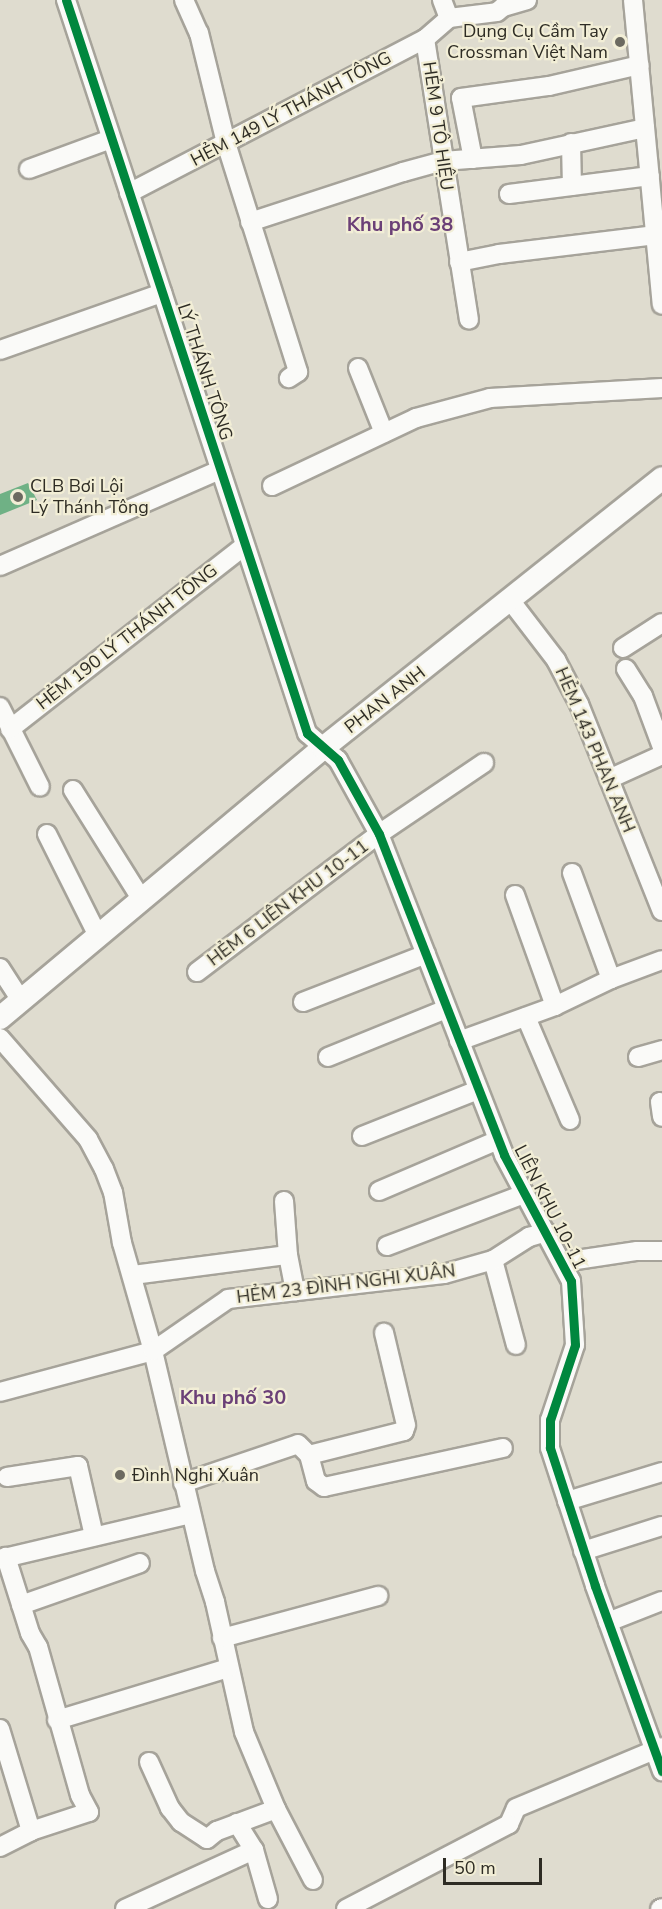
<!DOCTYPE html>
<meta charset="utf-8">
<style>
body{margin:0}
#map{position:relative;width:662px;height:1909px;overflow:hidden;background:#dfdccf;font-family:"Nunito Sans",sans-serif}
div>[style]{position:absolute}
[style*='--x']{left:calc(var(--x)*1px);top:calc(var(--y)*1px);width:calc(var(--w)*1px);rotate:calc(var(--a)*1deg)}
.water>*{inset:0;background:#6fb185}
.roads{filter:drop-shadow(2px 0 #a6a39a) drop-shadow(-2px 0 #a6a39a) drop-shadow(0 2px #a6a39a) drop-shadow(0 -2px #a6a39a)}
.minor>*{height:18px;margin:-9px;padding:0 9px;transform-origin:9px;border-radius:9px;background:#fafaf8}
.major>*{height:22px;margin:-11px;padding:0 11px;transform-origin:11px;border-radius:11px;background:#fafaf8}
.cycleway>*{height:9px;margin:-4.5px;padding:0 4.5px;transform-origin:4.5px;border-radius:4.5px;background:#00873e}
.dots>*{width:16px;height:16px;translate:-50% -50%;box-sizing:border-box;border:3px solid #f2eed6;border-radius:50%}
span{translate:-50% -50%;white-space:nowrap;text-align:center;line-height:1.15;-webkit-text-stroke:4.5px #f2eed6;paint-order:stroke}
.poi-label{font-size:18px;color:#2e2c24}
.right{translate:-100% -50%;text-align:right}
.left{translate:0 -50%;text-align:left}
.street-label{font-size:18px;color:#2e2c24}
.neighbourhood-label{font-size:20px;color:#6b4077;font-weight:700}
.scale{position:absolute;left:443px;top:1858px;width:99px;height:27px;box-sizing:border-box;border:3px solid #2e2c24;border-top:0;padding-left:8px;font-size:18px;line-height:21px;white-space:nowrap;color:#2e2c24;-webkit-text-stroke:4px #f2eed6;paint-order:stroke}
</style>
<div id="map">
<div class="water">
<div style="clip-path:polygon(28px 483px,37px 500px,0 515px,0 494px)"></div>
</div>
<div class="roads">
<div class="minor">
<div style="--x:66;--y:0;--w:772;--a:71.8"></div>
<div style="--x:307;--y:733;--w:41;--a:41.1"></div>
<div style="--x:338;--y:760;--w:85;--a:61"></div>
<div style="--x:379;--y:834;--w:344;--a:68.7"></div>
<div style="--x:504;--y:1155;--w:143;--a:62"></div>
<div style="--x:571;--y:1281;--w:64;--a:86.4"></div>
<div style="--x:575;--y:1345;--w:79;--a:108.4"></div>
<div style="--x:550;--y:1420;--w:28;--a:90"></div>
<div style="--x:550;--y:1448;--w:145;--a:71.9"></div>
<div style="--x:595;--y:1586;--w:197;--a:70.1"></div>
<div style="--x:184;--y:0;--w:36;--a:66"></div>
<div style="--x:199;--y:33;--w:113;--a:76.2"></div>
<div style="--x:226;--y:143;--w:240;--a:72.5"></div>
<div style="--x:298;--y:372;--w:11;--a:146"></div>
<div style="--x:442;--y:0;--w:19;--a:69"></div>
<div style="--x:633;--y:0;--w:306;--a:84.6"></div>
<div style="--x:449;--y:18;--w:48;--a:-7.1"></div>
<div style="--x:497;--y:12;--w:8;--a:-40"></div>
<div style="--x:503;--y:7;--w:25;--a:-16"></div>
<div style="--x:425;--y:39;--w:284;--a:81.1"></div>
<div style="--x:571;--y:143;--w:43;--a:88.7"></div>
<div style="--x:473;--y:159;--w:62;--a:-101.1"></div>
<div style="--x:461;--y:98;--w:89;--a:-7.8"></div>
<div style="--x:549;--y:86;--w:93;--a:-13"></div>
<div style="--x:29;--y:169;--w:87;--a:-20.1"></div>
<div style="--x:129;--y:193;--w:334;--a:-27.5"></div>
<div style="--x:425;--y:39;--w:32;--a:-41"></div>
<div style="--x:509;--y:194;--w:142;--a:-7.3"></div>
<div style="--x:250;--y:222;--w:161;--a:-18.1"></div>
<div style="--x:403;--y:172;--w:41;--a:-15.4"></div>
<div style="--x:443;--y:161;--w:78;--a:-4.4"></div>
<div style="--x:521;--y:155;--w:127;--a:-12.3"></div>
<div style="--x:459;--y:262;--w:41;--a:-11.3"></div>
<div style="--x:499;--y:254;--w:158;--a:-6.9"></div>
<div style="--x:0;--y:350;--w:172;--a:-19.4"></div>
<div style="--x:358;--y:368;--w:70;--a:68.2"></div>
<div style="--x:272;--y:486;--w:159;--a:-25.3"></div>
<div style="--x:416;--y:418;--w:77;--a:-15.1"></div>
<div style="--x:490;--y:398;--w:172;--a:-3.3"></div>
<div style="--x:0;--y:566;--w:240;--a:-23.6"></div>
<div style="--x:510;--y:600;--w:76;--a:52.5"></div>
<div style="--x:556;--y:660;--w:50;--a:62.4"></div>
<div style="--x:579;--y:704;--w:223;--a:68.2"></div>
<div style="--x:623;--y:648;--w:46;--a:-32.7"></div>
<div style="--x:626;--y:669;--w:32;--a:58"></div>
<div style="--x:643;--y:696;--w:54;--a:69.6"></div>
<div style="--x:0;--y:707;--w:89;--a:63.4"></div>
<div style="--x:10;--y:729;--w:297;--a:-38"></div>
<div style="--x:609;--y:779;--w:58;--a:-24.4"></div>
<div style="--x:73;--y:790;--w:130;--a:57.9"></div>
<div style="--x:47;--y:834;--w:114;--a:63.4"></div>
<div style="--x:572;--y:873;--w:113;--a:69.8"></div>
<div style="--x:515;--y:895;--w:118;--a:70.2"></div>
<div style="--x:0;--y:968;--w:40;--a:57.1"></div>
<div style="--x:197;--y:972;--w:228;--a:-37.2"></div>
<div style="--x:379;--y:834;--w:127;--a:-34.1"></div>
<div style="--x:303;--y:1002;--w:132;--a:-21.3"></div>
<div style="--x:526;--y:1017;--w:112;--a:66.9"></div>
<div style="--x:0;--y:1038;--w:134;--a:48.9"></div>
<div style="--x:88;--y:1139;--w:34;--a:62"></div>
<div style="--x:104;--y:1169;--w:25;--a:69"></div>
<div style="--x:113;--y:1192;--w:52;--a:80"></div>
<div style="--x:122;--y:1243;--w:112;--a:74"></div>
<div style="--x:153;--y:1351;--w:226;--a:76.7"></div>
<div style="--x:205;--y:1571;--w:33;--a:72"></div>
<div style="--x:215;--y:1602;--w:133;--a:77.4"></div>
<div style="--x:244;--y:1732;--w:83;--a:67.4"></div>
<div style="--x:276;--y:1809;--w:80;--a:62.5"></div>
<div style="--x:459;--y:1041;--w:102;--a:-20"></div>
<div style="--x:555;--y:1006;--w:62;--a:-25.7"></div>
<div style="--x:611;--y:979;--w:54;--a:-20.4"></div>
<div style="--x:328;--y:1057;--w:127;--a:-22.1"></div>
<div style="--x:638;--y:1057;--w:25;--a:-16"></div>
<div style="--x:660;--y:1102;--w:15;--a:82"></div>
<div style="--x:362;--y:1136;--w:125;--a:-21.6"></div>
<div style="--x:379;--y:1191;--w:129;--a:-23.2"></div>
<div style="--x:284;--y:1201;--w:54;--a:85.8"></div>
<div style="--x:288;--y:1255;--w:37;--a:79"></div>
<div style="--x:387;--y:1246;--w:147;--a:-20.8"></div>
<div style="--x:493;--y:1260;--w:88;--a:74.9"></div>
<div style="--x:563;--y:1262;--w:75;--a:-8.5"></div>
<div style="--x:637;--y:1251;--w:25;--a:0"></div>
<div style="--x:133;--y:1275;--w:156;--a:-7.4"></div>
<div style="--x:0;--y:1392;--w:158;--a:-15"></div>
<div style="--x:153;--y:1351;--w:91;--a:-34.7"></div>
<div style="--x:228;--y:1299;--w:217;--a:-6.6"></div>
<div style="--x:444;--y:1274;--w:51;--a:-15.9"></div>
<div style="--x:493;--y:1260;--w:43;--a:-32.6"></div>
<div style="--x:529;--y:1237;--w:18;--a:-16"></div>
<div style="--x:309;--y:1455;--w:27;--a:75"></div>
<div style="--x:316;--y:1481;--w:10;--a:37"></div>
<div style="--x:324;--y:1487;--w:183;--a:-12.3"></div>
<div style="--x:7;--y:1477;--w:72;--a:-8.8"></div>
<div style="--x:78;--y:1466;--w:72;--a:77.1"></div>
<div style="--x:183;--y:1483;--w:121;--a:-18.7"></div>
<div style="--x:298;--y:1444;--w:16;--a:45"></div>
<div style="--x:309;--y:1455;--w:98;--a:-14.2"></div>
<div style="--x:404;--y:1431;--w:6;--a:-72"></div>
<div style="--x:406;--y:1425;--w:95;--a:-103.4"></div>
<div style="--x:567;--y:1501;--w:99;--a:-17"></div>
<div style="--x:583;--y:1551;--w:83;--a:-17.6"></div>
<div style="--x:0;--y:1559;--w:196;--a:-13.3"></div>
<div style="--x:21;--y:1605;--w:126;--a:-19.4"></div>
<div style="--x:608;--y:1622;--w:58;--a:-21.3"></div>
<div style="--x:222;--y:1638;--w:162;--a:-15.1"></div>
<div style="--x:57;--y:1720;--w:179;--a:-16.9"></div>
<div style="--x:0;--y:1729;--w:107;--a:73.1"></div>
<div style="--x:149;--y:1762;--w:51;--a:65.5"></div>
<div style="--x:170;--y:1808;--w:18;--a:52"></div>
<div style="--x:181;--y:1822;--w:31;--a:33"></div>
<div style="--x:207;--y:1839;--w:13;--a:-39"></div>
<div style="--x:217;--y:1831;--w:63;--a:-20.4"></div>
<div style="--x:237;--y:1823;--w:32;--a:58"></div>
<div style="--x:254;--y:1850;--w:51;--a:74.1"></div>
<div style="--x:0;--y:1847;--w:35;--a:-27"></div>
<div style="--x:31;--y:1831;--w:61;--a:-18.1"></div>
<div style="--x:89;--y:1812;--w:19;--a:-118"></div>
<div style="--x:80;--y:1795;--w:154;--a:-105.8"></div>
<div style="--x:38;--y:1647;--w:16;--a:-120"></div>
<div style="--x:30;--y:1633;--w:80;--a:-107.5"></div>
<div style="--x:125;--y:1909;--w:142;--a:-24.6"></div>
<div style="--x:346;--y:1909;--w:184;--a:-27.5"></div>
<div style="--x:509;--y:1824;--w:17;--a:-66"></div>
<div style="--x:516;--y:1808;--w:158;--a:-22.7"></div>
<div style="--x:660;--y:1909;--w:2;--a:-27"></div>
</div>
<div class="major">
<div style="--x:0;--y:1018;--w:421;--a:-39.9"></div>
<div style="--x:323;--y:748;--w:433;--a:-38.5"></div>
</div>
</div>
<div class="cycleway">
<div style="--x:66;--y:0;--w:772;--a:71.8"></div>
<div style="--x:307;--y:733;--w:41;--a:41.1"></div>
<div style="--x:338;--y:760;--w:85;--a:61"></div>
<div style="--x:379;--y:834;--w:344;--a:68.7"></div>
<div style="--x:504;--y:1155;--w:143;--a:62"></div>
<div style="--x:571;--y:1281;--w:64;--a:86.4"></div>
<div style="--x:575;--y:1345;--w:79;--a:108.4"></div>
<div style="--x:550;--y:1420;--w:28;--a:90"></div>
<div style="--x:550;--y:1448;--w:145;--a:71.9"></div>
<div style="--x:595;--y:1586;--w:197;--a:70.1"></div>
</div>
<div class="dots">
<div style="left:620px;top:42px;background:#6c6a60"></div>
<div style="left:18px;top:497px;background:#6c6a60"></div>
<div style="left:120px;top:1475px;background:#6c6a60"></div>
</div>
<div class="poi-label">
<span class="right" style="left:608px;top:42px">Dụng Cụ Cầm Tay<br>Crossman Việt Nam</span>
<span class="left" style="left:30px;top:497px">CLB Bơi Lội<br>Lý Thánh Tông</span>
<span class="left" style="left:132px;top:1475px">Đình Nghi Xuân</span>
</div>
<div class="street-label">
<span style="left:291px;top:109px;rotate:-28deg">HẺM 149 LÝ THÁNH TÔNG</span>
<span style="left:438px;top:126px;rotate:82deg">HẺM 9 TÔ HIỆU</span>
<span style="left:205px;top:372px;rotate:72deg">LÝ THÁNH TÔNG</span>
<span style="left:127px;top:637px;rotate:-38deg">HẺM 190 LÝ THÁNH TÔNG</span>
<span style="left:385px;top:700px;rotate:-38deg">PHAN ANH</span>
<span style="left:595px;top:750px;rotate:67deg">HẺM 143 PHAN ANH</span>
<span style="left:288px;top:903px;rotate:-37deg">HẺM 6 LIÊN KHU 10-11</span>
<span style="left:550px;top:1207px;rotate:63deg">LIÊN KHU 10-11</span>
<span style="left:346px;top:1284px;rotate:-7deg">HẺM 23 ĐÌNH NGHI XUÂN</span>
</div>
<div class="neighbourhood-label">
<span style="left:400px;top:224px">Khu phố 38</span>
<span style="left:233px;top:1397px">Khu phố 30</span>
</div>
<div class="scale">50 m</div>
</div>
